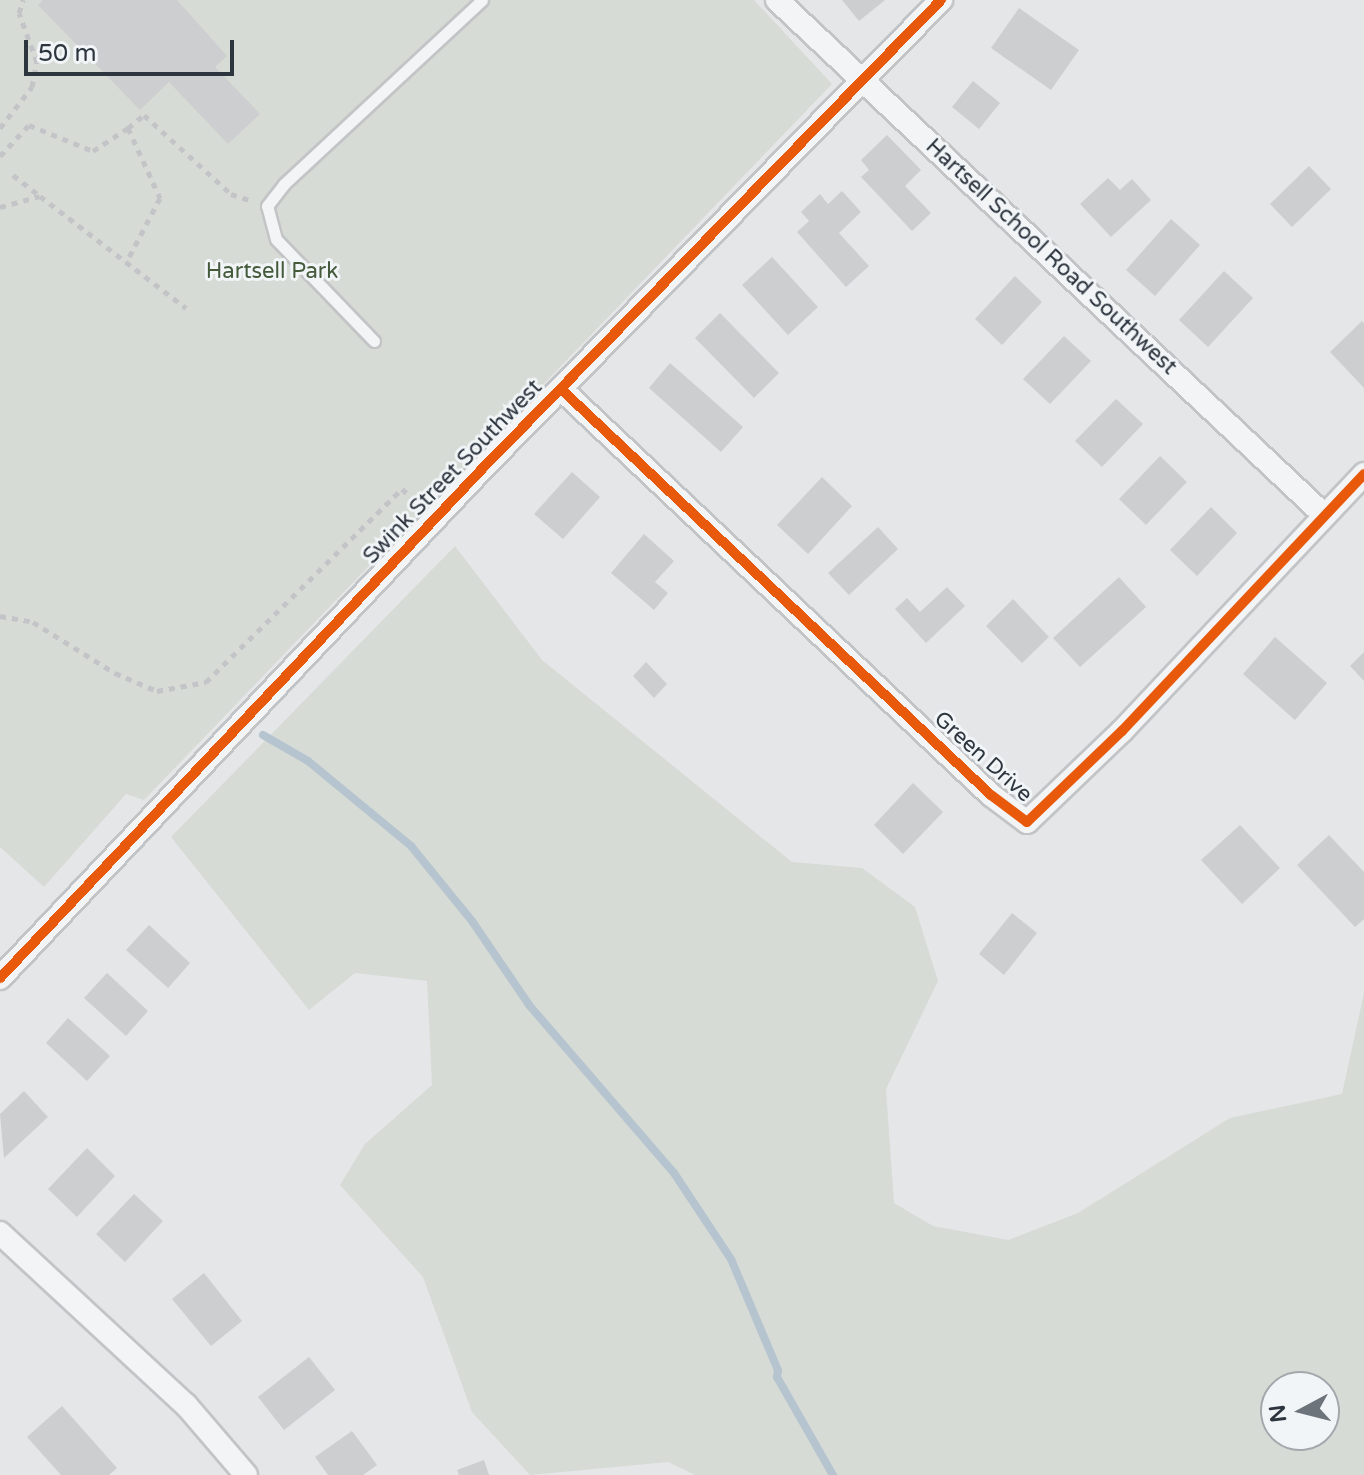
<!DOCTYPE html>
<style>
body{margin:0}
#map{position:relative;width:1364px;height:1475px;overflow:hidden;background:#e4e6e8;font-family:"Varela Round",sans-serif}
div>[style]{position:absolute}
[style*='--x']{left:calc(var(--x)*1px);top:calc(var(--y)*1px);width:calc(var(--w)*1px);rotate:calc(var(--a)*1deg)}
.green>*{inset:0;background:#d6dbd5}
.stream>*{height:8px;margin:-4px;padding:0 4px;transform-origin:4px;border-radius:4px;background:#b6c4d0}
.building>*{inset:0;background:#ccced0}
.path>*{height:5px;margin-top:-2.5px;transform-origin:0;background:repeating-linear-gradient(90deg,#c3c4c7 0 6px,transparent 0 12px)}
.roads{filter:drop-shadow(2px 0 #c2c4c6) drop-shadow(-2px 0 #c2c4c6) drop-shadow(0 2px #c2c4c6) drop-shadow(0 -2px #c2c4c6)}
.lane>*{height:11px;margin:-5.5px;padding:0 5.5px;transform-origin:5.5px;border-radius:5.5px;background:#f3f4f5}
.street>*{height:22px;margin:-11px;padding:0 11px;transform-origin:11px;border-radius:11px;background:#f3f4f5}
.cycleway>*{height:10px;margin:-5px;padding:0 5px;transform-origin:5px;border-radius:5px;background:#e8590c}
span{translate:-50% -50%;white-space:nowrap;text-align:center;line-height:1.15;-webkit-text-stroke:6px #f2f5f7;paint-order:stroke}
.street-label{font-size:22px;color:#2d353f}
.park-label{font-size:22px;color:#445a3b}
.north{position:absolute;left:1260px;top:1371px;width:80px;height:80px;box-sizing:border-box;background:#f2f5f7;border:2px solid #a3a8ad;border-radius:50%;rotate:263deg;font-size:22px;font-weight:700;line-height:32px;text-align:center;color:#2d353f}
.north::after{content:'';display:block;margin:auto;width:28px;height:36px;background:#6d737a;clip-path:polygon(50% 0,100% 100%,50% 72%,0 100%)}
.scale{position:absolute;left:24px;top:40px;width:210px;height:36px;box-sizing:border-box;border:4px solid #2d353f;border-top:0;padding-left:10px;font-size:24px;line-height:28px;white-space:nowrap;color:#2d353f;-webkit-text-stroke:6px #f2f5f7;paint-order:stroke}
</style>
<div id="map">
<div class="green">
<div style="clip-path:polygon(0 0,754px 0,832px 84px,144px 800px,126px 794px,44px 887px,0 847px)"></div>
<div style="clip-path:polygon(evenodd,455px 546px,542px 660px,792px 862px,862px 868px,915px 907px,938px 981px,886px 1089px,894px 1203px,933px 1226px,1008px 1240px,1078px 1213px,1230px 1118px,1342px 1094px,1364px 993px,1364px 1475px,695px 1475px,668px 1462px,530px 1475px,472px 1412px,423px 1277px,340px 1185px,365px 1144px,432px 1085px,427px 981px,355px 973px,309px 1010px,171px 837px,455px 546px,1276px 1387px,1324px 1387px,1324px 1435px,1276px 1435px,1276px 1387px)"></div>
</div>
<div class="stream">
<div style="--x:263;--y:735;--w:52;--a:30"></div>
<div style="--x:308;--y:761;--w:134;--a:39.5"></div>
<div style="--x:411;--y:846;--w:97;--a:50.9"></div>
<div style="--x:472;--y:921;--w:102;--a:55.8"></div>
<div style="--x:529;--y:1005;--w:222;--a:49.2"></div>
<div style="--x:674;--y:1173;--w:103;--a:56.5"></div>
<div style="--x:731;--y:1259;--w:121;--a:67.1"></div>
<div style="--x:778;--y:1370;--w:7;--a:98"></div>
<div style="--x:777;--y:1377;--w:113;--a:60.3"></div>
</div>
<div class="building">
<div style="clip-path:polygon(43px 0,177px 0,227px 56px,215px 67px,260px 114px,228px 144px,169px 82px,140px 110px,38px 5px)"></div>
<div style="clip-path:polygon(842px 0,885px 0,859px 21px)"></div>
<div style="clip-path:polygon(1019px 8px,1079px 50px,1051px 90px,991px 48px)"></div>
<div style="clip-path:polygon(973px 81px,1000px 103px,979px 129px,952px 107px)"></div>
<div style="clip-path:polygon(887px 135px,921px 170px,905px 186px,931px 213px,912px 231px,861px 177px,869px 170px,861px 160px)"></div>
<div style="clip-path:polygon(1309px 166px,1331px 189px,1292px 227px,1270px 204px)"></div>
<div style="clip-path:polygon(1108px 178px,1120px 190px,1132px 179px,1151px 200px,1111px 237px,1080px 204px)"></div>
<div style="clip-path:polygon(842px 191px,861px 212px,839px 233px,869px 266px,846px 287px,797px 232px,809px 221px,801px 212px,820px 194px,828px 204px)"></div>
<div style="clip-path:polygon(1171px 219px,1200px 245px,1155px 296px,1126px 270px)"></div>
<div style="clip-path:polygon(772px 257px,818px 307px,788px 335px,742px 285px)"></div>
<div style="clip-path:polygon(1224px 271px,1253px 298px,1208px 347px,1179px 320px)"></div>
<div style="clip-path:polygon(1015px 276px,1042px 302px,1002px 345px,975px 319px)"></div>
<div style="clip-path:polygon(720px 313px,779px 373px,754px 398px,695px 338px)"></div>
<div style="clip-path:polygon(1362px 321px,1364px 324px,1364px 388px,1330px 352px)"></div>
<div style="clip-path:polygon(1064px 336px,1091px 361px,1050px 404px,1023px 379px)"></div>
<div style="clip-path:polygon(670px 363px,743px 427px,721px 452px,649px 388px)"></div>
<div style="clip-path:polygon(1116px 399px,1143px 424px,1102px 467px,1075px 441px)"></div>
<div style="clip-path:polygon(1160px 456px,1187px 482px,1146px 525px,1119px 499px)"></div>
<div style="clip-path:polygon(572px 472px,600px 497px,563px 539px,534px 514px)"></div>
<div style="clip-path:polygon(822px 477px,852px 506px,808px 554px,777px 525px)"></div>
<div style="clip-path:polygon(1211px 507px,1237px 533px,1197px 576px,1170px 550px)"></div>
<div style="clip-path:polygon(878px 527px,898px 549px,849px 595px,828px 573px)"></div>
<div style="clip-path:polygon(644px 534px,674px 561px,655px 582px,668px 593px,654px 610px,611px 573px)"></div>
<div style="clip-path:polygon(1119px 577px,1146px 607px,1080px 667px,1053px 638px)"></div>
<div style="clip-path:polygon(947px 587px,965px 606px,926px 643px,895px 609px,907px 598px,920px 612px)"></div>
<div style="clip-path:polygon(1013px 599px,1049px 637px,1022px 663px,986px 626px)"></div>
<div style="clip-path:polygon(1275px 637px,1327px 683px,1295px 720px,1243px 674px)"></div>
<div style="clip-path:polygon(1364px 652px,1364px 681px,1350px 666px)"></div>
<div style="clip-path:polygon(646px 662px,667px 684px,654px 698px,633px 676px)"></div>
<div style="clip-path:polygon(913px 783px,943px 812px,903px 854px,874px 825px)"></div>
<div style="clip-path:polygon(1240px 825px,1280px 868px,1242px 904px,1201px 860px)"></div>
<div style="clip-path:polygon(1329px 835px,1364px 872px,1364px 919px,1355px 927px,1297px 865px)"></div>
<div style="clip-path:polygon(1012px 913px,1037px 933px,1004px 975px,979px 954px)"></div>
<div style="clip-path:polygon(149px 925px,190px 963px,168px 988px,126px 950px)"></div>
<div style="clip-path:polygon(107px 973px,148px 1011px,126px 1036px,84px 998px)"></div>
<div style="clip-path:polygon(68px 1018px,110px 1056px,87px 1081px,46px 1043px)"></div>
<div style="clip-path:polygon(24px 1091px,48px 1117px,4px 1158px,0 1114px)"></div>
<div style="clip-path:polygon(87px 1148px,115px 1176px,77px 1217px,48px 1189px)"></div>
<div style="clip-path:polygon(134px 1194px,163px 1221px,125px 1262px,96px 1234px)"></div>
<div style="clip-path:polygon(204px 1273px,242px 1321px,211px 1346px,172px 1299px)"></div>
<div style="clip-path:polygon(309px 1357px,335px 1390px,284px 1430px,258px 1397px)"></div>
<div style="clip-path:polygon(62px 1406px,117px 1468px,109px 1475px,61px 1475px,27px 1437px)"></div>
<div style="clip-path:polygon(352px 1431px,377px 1465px,363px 1475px,328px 1475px,315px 1457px)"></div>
<div style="clip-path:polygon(484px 1460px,489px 1475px,459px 1475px,457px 1470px)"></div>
</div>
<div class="path">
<div style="--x:0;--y:128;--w:52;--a:-52"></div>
<div style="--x:32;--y:87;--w:25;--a:-79"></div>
<div style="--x:37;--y:62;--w:52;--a:-110.2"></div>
<div style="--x:19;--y:13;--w:14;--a:-73"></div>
<div style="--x:128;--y:128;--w:21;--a:-39"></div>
<div style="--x:144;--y:115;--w:118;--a:42.2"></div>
<div style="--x:231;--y:194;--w:22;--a:18"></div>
<div style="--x:0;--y:156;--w:42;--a:-46.9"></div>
<div style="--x:29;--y:125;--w:69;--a:22.1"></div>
<div style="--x:93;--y:151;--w:42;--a:-33.3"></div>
<div style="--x:128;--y:128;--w:77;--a:65.4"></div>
<div style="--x:160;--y:198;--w:73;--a:117.6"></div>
<div style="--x:13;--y:175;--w:33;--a:38"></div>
<div style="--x:0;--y:207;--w:41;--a:-15.4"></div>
<div style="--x:40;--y:196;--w:184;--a:37.5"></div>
<div style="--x:0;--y:616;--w:34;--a:10"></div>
<div style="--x:33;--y:622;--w:97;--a:31.9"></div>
<div style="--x:115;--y:673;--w:46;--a:23.2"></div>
<div style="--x:157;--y:691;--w:50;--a:-10.4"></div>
<div style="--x:206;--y:682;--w:275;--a:-44.6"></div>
<div style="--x:402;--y:489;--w:11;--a:41"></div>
</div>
<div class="roads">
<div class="lane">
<div style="--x:374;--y:341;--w:141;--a:-133.9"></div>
<div style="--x:276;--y:239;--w:34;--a:-105"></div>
<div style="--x:267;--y:206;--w:28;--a:-52"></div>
<div style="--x:284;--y:184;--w:270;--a:-42.9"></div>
</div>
<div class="street">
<div style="--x:777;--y:0;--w:751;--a:43.27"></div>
<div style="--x:561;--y:389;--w:591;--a:43.36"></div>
<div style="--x:991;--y:795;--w:45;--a:36.9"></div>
<div style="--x:1027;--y:822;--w:132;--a:-43.8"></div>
<div style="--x:1122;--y:731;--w:353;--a:-46.7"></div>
<div style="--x:0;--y:978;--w:700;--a:-46.56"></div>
<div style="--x:481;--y:470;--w:658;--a:-45.62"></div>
<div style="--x:0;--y:1233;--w:253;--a:42.8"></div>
<div style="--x:186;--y:1405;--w:92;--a:49.4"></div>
</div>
</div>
<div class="cycleway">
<div style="--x:561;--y:389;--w:591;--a:43.36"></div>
<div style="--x:991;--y:795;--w:45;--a:36.9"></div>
<div style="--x:1027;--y:822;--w:132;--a:-43.8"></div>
<div style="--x:1122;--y:731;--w:353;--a:-46.7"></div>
<div style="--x:0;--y:978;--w:700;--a:-46.56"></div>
<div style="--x:481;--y:470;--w:658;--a:-45.62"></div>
</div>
<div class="street-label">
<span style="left:1051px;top:257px;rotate:43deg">Hartsell School Road Southwest</span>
<span style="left:453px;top:472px;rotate:-46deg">Swink Street Southwest</span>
<span style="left:983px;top:757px;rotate:42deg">Green Drive</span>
</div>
<div class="park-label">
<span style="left:272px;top:272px">Hartsell Park</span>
</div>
<div class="north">N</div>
<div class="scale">50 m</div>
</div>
